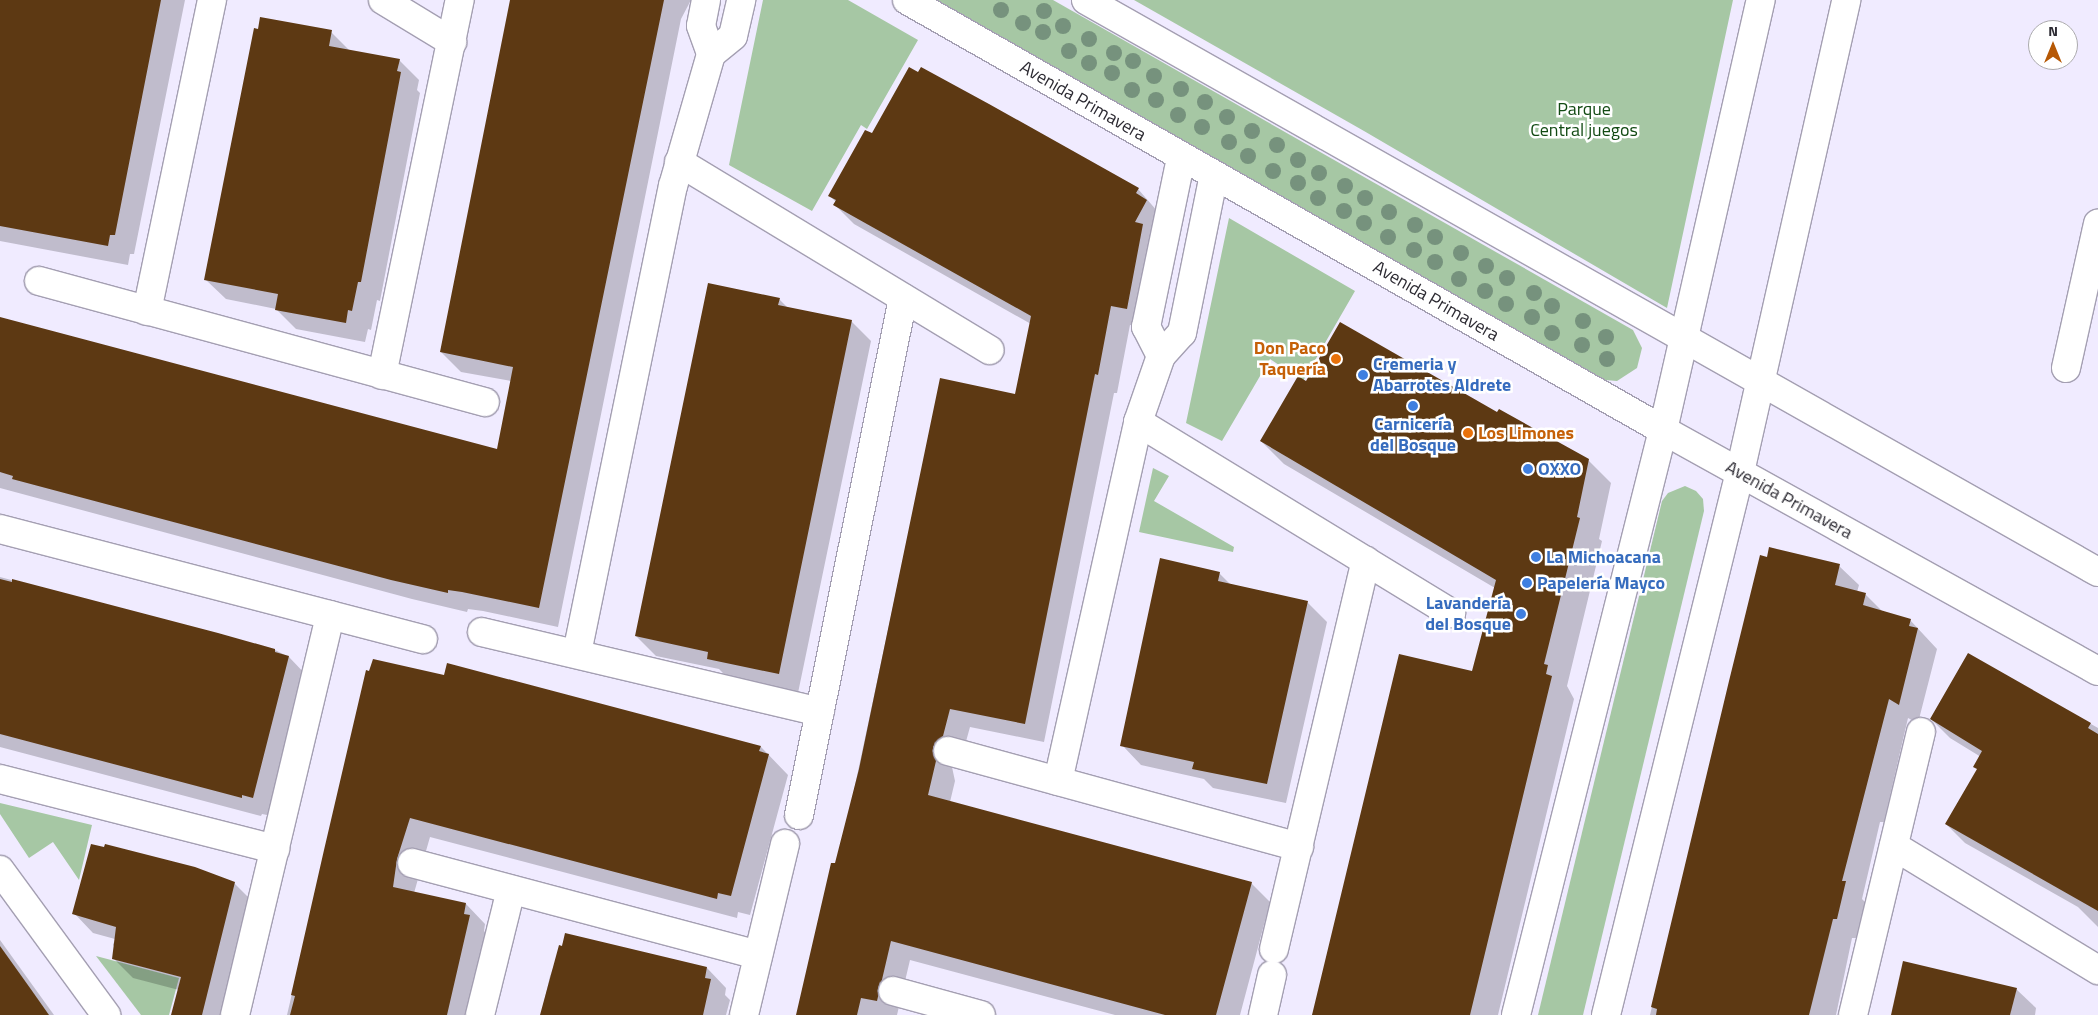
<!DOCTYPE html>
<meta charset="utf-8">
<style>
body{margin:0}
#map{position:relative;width:2098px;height:1015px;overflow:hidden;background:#f0ebff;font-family:"Titillium Web",sans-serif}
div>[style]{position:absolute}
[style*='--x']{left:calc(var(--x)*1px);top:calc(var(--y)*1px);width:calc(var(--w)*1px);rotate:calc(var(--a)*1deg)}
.green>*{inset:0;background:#a6c7a4}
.shadow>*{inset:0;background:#0003}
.building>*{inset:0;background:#5d3913}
.roads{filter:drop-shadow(1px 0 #a49fb2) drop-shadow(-1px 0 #a49fb2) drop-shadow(0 1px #a49fb2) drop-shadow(0 -1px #a49fb2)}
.street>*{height:28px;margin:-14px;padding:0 14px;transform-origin:14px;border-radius:14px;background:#fff}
.trees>*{width:16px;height:16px;margin:-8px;border-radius:50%;background:#76927d}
.dots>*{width:14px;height:14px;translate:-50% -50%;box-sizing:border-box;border:2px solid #fff;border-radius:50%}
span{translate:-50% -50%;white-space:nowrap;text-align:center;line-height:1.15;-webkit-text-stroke:5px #fff;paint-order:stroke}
.street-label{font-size:18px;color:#2c2a32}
.park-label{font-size:18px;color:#124a13}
.food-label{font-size:18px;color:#c56008;font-weight:700}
.right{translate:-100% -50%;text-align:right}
.left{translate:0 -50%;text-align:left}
.shop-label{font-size:18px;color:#366cbe;font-weight:700}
.north{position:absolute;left:2028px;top:20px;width:50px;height:50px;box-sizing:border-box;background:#fff;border:1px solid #abaaad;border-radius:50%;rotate:0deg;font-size:14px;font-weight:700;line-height:20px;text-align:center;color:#2c2a32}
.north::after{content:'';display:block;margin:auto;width:18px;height:22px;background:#b65805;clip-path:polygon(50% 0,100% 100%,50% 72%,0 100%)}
</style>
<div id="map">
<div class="green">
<div style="clip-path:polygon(763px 0,848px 0,918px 40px,867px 129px,861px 125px,812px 211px,729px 165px)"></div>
<div style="clip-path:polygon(936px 0,1053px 0,1633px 330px,1642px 348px,1637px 368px,1617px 381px,1605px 380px)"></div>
<div style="clip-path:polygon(1134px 0,1733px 0,1667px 308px,1364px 131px)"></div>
<div style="clip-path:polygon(1229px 218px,1355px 291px,1303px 381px,1270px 359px,1222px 441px,1186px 423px)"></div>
<div style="clip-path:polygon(1153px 468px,1169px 476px,1154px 501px,1234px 547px,1233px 552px,1139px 532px)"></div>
<div style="clip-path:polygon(1685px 486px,1696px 491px,1703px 499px,1704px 511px,1583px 1015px,1538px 1015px,1662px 501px,1668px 493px)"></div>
<div style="clip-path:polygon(0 803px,92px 825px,79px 880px,53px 842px,29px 858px,0 814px)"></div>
<div style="clip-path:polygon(96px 956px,179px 978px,169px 1015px,141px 1015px)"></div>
</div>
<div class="shadow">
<div style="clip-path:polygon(7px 0,185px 0,134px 254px,130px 254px,128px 265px,0 241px,0 36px)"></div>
<div style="clip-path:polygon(511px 0,691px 0,681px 19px,558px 627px,483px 611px,468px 609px,467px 612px,412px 599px,0 488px,0 319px,498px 450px,511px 381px,461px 372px,441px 352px)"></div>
<div style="clip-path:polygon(331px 32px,350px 51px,399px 60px,419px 80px,417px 90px,420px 93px,380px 301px,377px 300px,371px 330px,368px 329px,365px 342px,296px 329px,276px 309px,226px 299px,206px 280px)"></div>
<div style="clip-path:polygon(872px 135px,1138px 189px,1165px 220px,1146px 328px,1130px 325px,1117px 393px,1114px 393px,1044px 742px,970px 727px,962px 756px,952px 767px,955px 781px,950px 802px,1251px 883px,1270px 902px,1240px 1015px,1115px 1015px,910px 960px,897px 1015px,797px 1015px,847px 823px,941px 380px,1016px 395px,1031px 324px,854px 224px,835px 205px,836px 202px,830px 196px)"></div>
<div style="clip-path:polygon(779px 299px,789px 309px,851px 321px,871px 341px,798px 693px,728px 678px,719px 669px,656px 656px,636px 636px)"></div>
<div style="clip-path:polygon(1307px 382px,1498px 414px,1588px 460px,1611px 483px,1599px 539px,1602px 541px,1567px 686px,1574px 699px,1498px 1015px,1312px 1015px,1473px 672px,1495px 588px,1284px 464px,1261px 441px)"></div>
<div style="clip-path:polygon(1761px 557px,1839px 566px,1859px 585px,1857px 592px,1866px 595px,1883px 612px,1910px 620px,1937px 649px,1918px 723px,1908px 718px,1884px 822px,1880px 822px,1862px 899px,1865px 902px,1856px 938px,1852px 938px,1836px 1015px,1650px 1015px)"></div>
<div style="clip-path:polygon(1219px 573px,1232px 586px,1307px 602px,1327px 622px,1286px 803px,1213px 788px,1204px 779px,1141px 765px,1122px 745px)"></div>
<div style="clip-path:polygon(0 577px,275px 650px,289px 657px,308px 677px,272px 816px,262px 814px,261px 816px,0 747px)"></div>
<div style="clip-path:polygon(1968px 654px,2098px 728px,2098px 927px,2078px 907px,1965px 843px,1946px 824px,1978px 770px,1981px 757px,1950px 738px,1931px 719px)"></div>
<div style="clip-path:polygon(367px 671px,761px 747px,788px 775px,750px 915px,738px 912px,737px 918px,430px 837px,414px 893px,466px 904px,485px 924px,484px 931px,489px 936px,471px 1015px,287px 1015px)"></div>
<div style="clip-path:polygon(234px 883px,254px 903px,226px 1015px,173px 1015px,179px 990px,133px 978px,114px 959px,117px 949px,113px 945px,115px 939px,93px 933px,74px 913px)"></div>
<div style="clip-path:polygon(566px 935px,707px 968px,726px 988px,725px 995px,730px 1000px,726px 1015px,541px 1015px,550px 976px)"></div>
<div style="clip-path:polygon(0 940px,54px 1015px,0 1015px)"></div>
<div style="clip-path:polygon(2016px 989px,2036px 1008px,2035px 1015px,1902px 1015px)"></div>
</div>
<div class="building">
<div style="clip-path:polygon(0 0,161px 0,115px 235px,110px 235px,108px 246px,0 226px)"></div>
<div style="clip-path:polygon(510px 0,664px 0,539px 608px,462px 592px,448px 590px,448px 593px,391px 580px,12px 479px,13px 476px,0 472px,0 317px,497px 449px,513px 367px,440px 352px)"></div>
<div style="clip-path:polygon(260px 17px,332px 30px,329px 46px,400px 59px,397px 71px,401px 72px,361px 282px,358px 282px,352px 311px,348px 310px,346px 323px,275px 310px,278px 294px,204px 280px,254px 28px,258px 29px)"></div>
<div style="clip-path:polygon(909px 67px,918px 72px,921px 67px,989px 104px,1139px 188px,1136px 193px,1147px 200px,1135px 222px,1143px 224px,1127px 309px,1111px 306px,1098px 375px,1095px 374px,1025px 724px,950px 709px,943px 736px,933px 747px,936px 761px,928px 795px,1252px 882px,1216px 1015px,1165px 1015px,891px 941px,877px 1001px,861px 998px,857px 1015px,796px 1015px,831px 863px,835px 863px,859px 769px,940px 378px,1015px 394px,1031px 316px,833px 205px,836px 200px,828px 196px,865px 130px,872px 133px)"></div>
<div style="clip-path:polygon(708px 283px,780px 298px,778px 305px,852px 320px,779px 674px,707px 659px,708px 652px,635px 636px)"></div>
<div style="clip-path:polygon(1340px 322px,1497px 412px,1499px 409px,1589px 459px,1577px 517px,1580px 518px,1544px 664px,1548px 665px,1546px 674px,1552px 676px,1470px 1015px,1312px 1015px,1399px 654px,1472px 671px,1496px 580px,1260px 441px,1298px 376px,1306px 381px)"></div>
<div style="clip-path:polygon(1769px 547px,1840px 564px,1835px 585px,1866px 593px,1863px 605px,1911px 619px,1909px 626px,1918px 628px,1899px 705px,1889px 699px,1842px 881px,1846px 881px,1837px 919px,1833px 919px,1809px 1015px,1656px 1015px,1657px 1009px,1651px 1007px,1729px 681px,1760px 555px,1767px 557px)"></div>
<div style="clip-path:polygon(1160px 558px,1220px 572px,1218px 581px,1308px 601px,1267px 784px,1192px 769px,1194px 762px,1120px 746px)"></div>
<div style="clip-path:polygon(0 579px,12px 582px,12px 579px,218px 633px,275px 649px,275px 652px,289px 656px,253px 798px,242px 795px,242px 798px,0 734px)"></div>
<div style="clip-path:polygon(1968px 653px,2091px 723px,2088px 728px,2098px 734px,2098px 911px,1945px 824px,1977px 769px,1973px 767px,1982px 751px,1930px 719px)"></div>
<div style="clip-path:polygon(373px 659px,444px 675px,447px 663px,761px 746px,759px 751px,769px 754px,731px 896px,718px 893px,717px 899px,410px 818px,397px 859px,393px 887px,466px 903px,464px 914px,470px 915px,447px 1015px,290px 1015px,295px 996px,291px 995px,324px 850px,366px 670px,369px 671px)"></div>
<div style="clip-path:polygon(91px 844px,104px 847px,105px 844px,195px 867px,235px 882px,202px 1015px,171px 1015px,181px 977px,112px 959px,116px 927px,72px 914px)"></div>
<div style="clip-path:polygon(565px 933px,707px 967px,705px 978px,711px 979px,703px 1015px,540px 1015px,559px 945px,562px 946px)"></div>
<div style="clip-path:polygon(0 946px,30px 988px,49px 1015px,0 1015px)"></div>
<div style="clip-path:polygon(1903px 961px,2017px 988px,2010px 1015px,1891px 1015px)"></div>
</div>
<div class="roads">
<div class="street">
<div style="--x:383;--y:0;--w:81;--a:31.3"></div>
<div style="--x:706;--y:0;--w:26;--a:101"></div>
<div style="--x:701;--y:26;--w:30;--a:70"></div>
<div style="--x:907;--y:0;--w:870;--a:29.63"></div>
<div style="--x:1663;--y:430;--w:497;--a:29"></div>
<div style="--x:1086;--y:0;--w:1162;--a:29.48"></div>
<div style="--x:679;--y:162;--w:363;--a:31.2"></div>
<div style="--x:39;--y:281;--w:462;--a:15.2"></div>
<div style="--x:147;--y:311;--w:318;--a:-78.2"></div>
<div style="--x:1161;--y:356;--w:33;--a:-117"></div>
<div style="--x:1146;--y:327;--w:173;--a:-78.3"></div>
<div style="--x:2066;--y:368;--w:148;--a:-77.5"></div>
<div style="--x:382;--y:375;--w:383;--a:-78.3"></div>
<div style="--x:1138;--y:422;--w:367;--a:31.4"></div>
<div style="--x:0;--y:529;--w:437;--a:14.6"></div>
<div style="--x:482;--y:632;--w:347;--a:13.3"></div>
<div style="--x:577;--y:653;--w:477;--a:-78.4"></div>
<div style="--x:673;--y:186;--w:137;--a:-73.9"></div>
<div style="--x:711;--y:54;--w:28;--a:-39"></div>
<div style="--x:733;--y:36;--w:37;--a:-77"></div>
<div style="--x:948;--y:751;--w:364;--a:15.3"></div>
<div style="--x:0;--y:779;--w:284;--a:14.3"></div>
<div style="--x:1058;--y:781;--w:368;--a:-77.4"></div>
<div style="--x:1138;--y:422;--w:70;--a:-70.8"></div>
<div style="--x:1161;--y:356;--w:31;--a:-48"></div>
<div style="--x:1182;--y:333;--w:161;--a:-78.6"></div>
<div style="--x:799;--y:815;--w:527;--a:-78.63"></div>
<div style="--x:1894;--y:846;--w:239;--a:31.3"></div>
<div style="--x:412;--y:863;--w:358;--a:14.9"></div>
<div style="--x:0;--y:870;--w:180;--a:53.8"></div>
<div style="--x:1274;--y:949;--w:399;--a:-76.7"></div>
<div style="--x:893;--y:991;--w:91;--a:15.3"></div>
<div style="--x:235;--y:1015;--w:411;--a:-76.6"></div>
<div style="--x:480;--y:1015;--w:129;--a:-76.1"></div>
<div style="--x:744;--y:1015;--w:176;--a:-76.5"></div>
<div style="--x:1263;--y:1015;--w:41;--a:-77.3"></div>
<div style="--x:1516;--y:1015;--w:603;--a:-75.89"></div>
<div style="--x:1663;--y:430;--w:441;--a:-77.2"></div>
<div style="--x:1606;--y:1015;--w:559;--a:-76.14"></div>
<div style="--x:1740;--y:472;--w:484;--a:-77.3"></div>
<div style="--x:1853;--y:1015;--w:291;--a:-76.5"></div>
</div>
</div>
<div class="trees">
<div style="left:1001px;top:10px"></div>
<div style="left:1044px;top:11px"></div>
<div style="left:1023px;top:23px"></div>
<div style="left:1063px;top:26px"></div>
<div style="left:1043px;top:32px"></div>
<div style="left:1089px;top:39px"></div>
<div style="left:1069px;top:51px"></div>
<div style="left:1114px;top:53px"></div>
<div style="left:1133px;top:61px"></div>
<div style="left:1089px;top:63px"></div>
<div style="left:1112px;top:73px"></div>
<div style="left:1154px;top:76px"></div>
<div style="left:1181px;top:89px"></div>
<div style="left:1132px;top:90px"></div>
<div style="left:1156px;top:100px"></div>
<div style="left:1205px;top:102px"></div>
<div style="left:1178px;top:115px"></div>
<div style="left:1227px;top:117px"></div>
<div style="left:1202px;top:127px"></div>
<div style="left:1252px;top:131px"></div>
<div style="left:1229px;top:142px"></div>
<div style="left:1277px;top:145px"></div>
<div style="left:1248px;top:156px"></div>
<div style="left:1298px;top:160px"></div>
<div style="left:1273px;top:171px"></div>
<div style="left:1319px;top:173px"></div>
<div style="left:1298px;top:183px"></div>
<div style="left:1345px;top:186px"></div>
<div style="left:1318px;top:198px"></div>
<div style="left:1365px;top:198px"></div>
<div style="left:1344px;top:211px"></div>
<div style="left:1389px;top:212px"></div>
<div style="left:1364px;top:223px"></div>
<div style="left:1415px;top:225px"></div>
<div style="left:1388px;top:237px"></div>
<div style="left:1435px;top:237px"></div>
<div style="left:1414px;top:250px"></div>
<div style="left:1461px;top:253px"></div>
<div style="left:1435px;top:262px"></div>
<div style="left:1486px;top:266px"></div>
<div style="left:1507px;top:278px"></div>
<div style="left:1459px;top:279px"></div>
<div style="left:1485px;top:291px"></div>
<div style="left:1534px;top:293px"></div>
<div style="left:1506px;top:304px"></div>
<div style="left:1552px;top:306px"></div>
<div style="left:1532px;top:317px"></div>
<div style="left:1583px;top:321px"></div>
<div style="left:1552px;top:333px"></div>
<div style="left:1606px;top:337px"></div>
<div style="left:1582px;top:345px"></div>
<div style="left:1607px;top:359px"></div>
</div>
<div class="dots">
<div style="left:1336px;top:359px;background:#e8710a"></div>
<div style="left:1363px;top:375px;background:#3f7fe0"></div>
<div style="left:1413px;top:406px;background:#3f7fe0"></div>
<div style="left:1468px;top:433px;background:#e8710a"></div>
<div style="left:1528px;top:469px;background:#3f7fe0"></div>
<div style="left:1536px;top:557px;background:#3f7fe0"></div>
<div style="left:1527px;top:583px;background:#3f7fe0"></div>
<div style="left:1521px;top:614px;background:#3f7fe0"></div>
</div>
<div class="street-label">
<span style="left:1083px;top:101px;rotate:30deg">Avenida Primavera</span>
<span style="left:1436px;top:301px;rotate:30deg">Avenida Primavera</span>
<span style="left:1789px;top:500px;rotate:29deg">Avenida Primavera</span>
</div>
<div class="park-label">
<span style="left:1584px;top:120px">Parque<br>Central juegos</span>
</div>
<div class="food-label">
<span class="right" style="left:1326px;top:359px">Don Paco<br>Taquería</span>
<span class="left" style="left:1478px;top:433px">Los Limones</span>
</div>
<div class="shop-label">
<span class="left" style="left:1373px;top:375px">Cremeria y<br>Abarrotes Aldrete</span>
<span style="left:1413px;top:435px">Carnicería<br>del Bosque</span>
<span class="left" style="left:1538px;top:469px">OXXO</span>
<span class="left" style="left:1546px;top:557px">La Michoacana</span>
<span class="left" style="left:1537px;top:583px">Papelería Mayco</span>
<span class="right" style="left:1511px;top:614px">Lavandería<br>del Bosque</span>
</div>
<div class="north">N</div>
</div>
